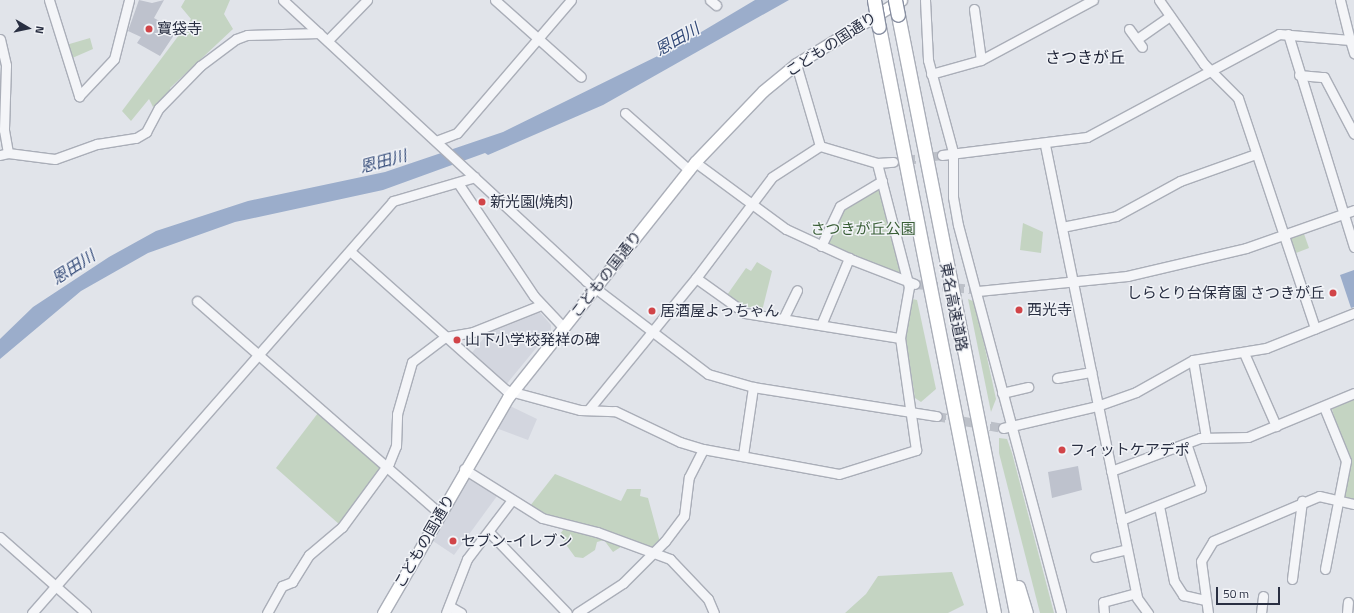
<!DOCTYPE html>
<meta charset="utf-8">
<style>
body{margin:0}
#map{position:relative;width:1354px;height:613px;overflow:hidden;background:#e1e4ea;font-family:"Titillium Web","Noto Sans JP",sans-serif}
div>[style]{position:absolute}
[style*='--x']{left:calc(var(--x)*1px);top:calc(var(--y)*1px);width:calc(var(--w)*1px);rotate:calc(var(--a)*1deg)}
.built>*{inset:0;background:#d3d6df}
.green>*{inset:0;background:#c4d4c2}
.water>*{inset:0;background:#9badcb}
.building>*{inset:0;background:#bec2cd}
.minor-tunnel>*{height:9px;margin-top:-4.5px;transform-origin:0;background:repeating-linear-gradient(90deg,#bcc0c8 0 9px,transparent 0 13.5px)}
.roads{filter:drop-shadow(1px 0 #aaaeb8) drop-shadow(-1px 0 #aaaeb8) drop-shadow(0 1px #aaaeb8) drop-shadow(0 -1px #aaaeb8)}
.minor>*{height:9px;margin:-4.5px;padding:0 4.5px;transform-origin:4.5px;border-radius:4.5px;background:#f4f5f8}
.major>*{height:11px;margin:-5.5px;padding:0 5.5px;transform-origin:5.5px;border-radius:5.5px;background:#fff}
.highway>*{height:13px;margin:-6.5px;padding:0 6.5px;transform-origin:6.5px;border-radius:6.5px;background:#fff}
.bridges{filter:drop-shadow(1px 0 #888fa1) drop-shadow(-1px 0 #888fa1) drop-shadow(0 1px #888fa1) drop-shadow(0 -1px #888fa1)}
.highway-bridge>*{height:13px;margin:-6.5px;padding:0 6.5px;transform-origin:6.5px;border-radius:6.5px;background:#fff}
.dots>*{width:11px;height:11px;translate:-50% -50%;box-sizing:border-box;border:2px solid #f1f3f7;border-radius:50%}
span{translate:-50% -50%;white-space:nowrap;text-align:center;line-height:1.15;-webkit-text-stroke:3px #f1f3f7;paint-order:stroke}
.poi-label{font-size:15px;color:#292f42}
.left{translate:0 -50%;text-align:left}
.right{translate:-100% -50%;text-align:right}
.street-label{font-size:15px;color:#292f42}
.park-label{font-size:15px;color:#395e36}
.water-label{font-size:16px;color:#324977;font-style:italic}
.neighbourhood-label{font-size:16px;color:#1b2033}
.north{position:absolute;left:8px;top:8px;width:40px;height:40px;-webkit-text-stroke:3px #f1f3f7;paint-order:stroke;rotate:99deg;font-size:11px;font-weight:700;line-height:16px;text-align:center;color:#292f42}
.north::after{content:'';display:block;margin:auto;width:14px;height:18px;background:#292f42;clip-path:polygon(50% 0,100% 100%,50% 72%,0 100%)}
.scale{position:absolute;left:1216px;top:587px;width:64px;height:18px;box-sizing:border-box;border:2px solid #292f42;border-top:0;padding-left:5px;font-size:12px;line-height:14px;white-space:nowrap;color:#292f42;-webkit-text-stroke:3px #f1f3f7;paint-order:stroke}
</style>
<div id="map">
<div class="built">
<div style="clip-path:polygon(538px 310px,551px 325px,551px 330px,505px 386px,470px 355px,493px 327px)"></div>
<div style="clip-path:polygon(508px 405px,537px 419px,528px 440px,496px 428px)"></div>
<div style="clip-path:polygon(469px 478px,497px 496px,454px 555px,433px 541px)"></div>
</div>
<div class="green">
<div style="clip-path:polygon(185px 0,230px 0,224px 14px,233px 29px,170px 88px,172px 93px,153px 107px,149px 99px,131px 121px,122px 111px,191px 19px,181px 7px)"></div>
<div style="clip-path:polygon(90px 38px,93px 49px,70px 59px,66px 45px)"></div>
<div style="clip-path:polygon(881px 186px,904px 276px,824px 244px,842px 208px)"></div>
<div style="clip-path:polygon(1023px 223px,1043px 232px,1041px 253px,1020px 250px)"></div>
<div style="clip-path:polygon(1303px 231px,1309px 248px,1296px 253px,1290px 239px)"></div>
<div style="clip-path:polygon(757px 262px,772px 271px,762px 311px,741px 305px,727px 295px,746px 268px,751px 271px)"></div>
<div style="clip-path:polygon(912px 299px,917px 300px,936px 389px,921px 402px,915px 398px,905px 336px)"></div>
<div style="clip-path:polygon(968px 299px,975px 302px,996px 399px,991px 412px)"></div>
<div style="clip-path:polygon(1354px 399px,1354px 500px,1344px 497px,1341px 490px,1348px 468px,1332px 409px)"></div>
<div style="clip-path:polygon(318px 413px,381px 468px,340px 525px,276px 468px)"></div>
<div style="clip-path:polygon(999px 438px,1007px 439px,1012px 453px,1054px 613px,1040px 613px,999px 453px)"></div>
<div style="clip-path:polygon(555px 474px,621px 501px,627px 489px,641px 489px,640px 496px,648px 498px,660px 542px,655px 549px,592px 526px,551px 518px,530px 506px)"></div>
<div style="clip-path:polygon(564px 529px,587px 533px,624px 545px,613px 552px,604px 540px,597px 542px,595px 550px,583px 558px,575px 557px,559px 535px)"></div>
<div style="clip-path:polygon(952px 572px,964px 605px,948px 613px,845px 613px,866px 594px,878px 576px)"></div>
</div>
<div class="water">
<div style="clip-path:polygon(755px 0,789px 0,603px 105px,488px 155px,485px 153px,383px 190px,235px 222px,148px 253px,81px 291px,0 359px,0 339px,33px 307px,109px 257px,156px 231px,248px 201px,385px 172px,503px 132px,676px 47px)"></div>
<div style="clip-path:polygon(1354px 270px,1354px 307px,1351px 308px,1340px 275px)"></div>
</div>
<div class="building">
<div style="clip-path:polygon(139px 0,152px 3px,164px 0,154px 18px,170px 27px,168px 31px,174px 35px,160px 56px,137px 43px,141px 37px,128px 31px)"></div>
<div style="clip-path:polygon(1078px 466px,1082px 490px,1052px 498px,1048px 472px)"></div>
</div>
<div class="minor-tunnel">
<div style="--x:893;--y:162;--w:49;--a:-8.1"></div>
<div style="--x:915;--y:284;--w:59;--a:4.8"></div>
<div style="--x:937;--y:416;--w:67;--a:10.3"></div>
</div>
<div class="roads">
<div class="minor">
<div style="--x:49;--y:0;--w:101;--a:72.6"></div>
<div style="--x:79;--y:96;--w:51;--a:-46.6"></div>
<div style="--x:114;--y:59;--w:61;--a:-75.7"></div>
<div style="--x:283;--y:0;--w:413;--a:42.8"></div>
<div style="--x:586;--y:281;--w:153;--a:37.3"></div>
<div style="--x:708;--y:374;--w:47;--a:16.1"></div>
<div style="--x:753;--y:387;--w:186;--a:9"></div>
<div style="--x:495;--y:0;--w:115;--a:41.8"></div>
<div style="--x:710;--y:0;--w:8;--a:40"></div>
<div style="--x:925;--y:0;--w:60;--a:87.1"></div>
<div style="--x:928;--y:60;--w:95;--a:74.8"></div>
<div style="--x:953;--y:152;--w:45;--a:90"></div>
<div style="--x:953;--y:197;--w:28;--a:80"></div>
<div style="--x:958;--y:225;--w:401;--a:75.1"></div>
<div style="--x:1159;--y:0;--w:78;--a:54.9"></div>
<div style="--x:1204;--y:64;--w:48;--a:45"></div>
<div style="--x:1238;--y:98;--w:243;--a:71.5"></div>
<div style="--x:1340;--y:0;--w:41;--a:76"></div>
<div style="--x:974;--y:9;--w:51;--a:82.2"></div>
<div style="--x:1129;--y:29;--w:22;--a:54"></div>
<div style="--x:1288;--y:34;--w:223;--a:72.8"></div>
<div style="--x:0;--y:39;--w:27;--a:77"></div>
<div style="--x:6;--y:65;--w:65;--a:91.8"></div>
<div style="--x:4;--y:130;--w:23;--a:80"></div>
<div style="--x:1137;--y:39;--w:40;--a:-34.9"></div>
<div style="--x:328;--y:40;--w:56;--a:-45.7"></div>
<div style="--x:796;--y:64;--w:85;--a:73.7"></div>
<div style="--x:820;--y:146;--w:59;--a:16.6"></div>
<div style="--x:877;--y:163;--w:16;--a:-4"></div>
<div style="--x:931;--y:74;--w:52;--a:-15.6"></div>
<div style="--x:981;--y:60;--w:127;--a:-28.2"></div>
<div style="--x:1299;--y:75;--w:25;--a:5"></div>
<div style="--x:1324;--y:77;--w:64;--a:62.2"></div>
<div style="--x:625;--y:113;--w:86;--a:41.7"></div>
<div style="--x:436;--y:141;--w:22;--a:-21"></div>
<div style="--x:457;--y:133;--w:175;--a:-49.4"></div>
<div style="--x:1045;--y:145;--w:462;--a:78.5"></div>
<div style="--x:1137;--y:598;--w:19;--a:54"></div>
<div style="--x:0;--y:155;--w:8;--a:-14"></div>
<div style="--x:8;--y:153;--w:47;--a:7.3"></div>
<div style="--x:55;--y:159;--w:45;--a:-19.7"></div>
<div style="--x:97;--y:144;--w:39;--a:-9"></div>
<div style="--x:136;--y:138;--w:12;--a:-31"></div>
<div style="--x:146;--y:132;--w:27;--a:-62"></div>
<div style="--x:159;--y:108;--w:59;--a:-45.7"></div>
<div style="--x:200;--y:66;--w:45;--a:-36.9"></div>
<div style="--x:236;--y:39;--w:12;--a:-20"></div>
<div style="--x:247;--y:35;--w:72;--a:-1.6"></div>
<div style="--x:942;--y:155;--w:146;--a:-7.1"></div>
<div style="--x:1087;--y:137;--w:218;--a:-28.2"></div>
<div style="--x:1279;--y:34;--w:71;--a:4.8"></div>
<div style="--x:1350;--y:40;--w:14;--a:73"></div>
<div style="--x:695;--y:162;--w:113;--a:36.4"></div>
<div style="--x:786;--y:229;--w:74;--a:24.8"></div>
<div style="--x:853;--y:260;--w:66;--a:21.2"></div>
<div style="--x:458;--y:183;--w:136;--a:56.1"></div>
<div style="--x:534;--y:296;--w:42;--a:46.9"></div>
<div style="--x:1062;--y:227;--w:55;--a:-11.5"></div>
<div style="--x:1116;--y:216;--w:73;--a:-28.7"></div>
<div style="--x:1180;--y:181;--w:81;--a:-19.6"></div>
<div style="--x:821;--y:246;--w:44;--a:-64.6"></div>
<div style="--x:840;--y:206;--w:49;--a:-30.8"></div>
<div style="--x:351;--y:252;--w:208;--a:41.7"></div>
<div style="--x:506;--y:390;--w:77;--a:15.1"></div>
<div style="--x:580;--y:410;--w:35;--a:2"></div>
<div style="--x:615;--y:411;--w:72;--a:25.5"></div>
<div style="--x:680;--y:442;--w:24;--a:17"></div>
<div style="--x:703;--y:449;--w:138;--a:10.4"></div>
<div style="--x:839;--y:474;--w:81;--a:-17.3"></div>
<div style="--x:916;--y:450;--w:113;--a:-98.1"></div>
<div style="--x:900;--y:338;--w:52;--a:-80"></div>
<div style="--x:909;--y:287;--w:128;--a:-104.5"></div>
<div style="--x:696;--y:278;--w:60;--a:35.5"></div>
<div style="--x:745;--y:313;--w:157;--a:9.2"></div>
<div style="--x:978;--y:291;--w:150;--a:-5.7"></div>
<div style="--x:1127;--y:276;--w:122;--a:-13.2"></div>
<div style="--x:1246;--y:248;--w:114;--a:-19.4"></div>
<div style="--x:197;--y:301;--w:323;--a:41.2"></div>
<div style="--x:783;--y:319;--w:32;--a:-64"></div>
<div style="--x:821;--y:325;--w:73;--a:-67.3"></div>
<div style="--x:1244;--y:353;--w:80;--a:66.3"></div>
<div style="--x:1193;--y:360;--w:79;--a:80.5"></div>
<div style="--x:1057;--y:378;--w:35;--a:-10"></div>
<div style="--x:1002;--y:393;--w:27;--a:-13"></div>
<div style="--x:1324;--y:407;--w:58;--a:67.8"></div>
<div style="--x:1346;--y:461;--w:110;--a:101"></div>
<div style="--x:589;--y:409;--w:169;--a:-50.8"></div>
<div style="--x:696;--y:278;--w:126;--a:-53"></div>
<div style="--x:772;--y:177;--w:57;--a:-32.9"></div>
<div style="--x:1003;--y:428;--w:97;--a:-13.2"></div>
<div style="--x:1097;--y:406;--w:41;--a:-19.7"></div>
<div style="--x:1136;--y:392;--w:65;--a:-29.3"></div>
<div style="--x:1193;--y:360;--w:74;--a:-9.3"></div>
<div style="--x:1266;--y:348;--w:95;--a:-21.7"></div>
<div style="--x:743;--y:455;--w:69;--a:-81.6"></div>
<div style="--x:464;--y:469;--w:92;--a:32.1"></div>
<div style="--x:542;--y:518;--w:57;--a:14.3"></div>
<div style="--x:597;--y:532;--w:78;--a:20.3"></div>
<div style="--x:670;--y:559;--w:55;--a:46.5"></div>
<div style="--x:708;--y:599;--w:15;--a:67"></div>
<div style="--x:1111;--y:471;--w:95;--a:-20.3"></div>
<div style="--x:1200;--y:438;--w:48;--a:-1.2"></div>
<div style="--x:1248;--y:437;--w:115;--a:-22.5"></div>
<div style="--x:1159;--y:506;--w:76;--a:78.7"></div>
<div style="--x:1174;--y:581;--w:17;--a:57"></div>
<div style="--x:1183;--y:595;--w:23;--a:13"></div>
<div style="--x:1121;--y:520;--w:86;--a:-21.8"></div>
<div style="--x:1201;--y:488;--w:47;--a:-108.4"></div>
<div style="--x:489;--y:532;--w:112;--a:46.1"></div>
<div style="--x:0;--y:537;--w:115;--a:41.5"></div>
<div style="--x:1095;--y:557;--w:33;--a:-14"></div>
<div style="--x:1292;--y:579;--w:79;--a:-82.7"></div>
<div style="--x:449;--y:606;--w:14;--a:30"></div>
<div style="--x:32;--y:613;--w:548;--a:-48.77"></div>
<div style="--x:393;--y:201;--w:85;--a:-16.3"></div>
<div style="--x:267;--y:613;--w:31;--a:-61"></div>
<div style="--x:282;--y:586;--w:11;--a:-22"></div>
<div style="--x:292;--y:582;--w:32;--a:-58"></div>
<div style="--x:309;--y:555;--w:43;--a:-40.3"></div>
<div style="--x:342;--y:527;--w:79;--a:-53.7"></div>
<div style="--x:389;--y:463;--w:18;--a:-68"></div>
<div style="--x:396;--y:446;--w:32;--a:-88"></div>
<div style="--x:397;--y:414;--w:54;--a:-73.9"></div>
<div style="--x:412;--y:362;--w:41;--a:-37.1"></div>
<div style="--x:445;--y:337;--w:28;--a:-10"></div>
<div style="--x:473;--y:332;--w:73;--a:-21.7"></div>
<div style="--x:446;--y:613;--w:58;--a:-68.7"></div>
<div style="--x:467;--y:559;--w:74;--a:-52.7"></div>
<div style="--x:577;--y:613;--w:55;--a:-33.1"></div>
<div style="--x:623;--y:583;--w:59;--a:-45"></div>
<div style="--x:665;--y:541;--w:31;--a:-53"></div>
<div style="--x:684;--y:516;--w:39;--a:-83"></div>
<div style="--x:689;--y:477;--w:31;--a:-63"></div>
<div style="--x:1104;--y:613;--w:11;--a:-95"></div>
<div style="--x:1103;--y:602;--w:34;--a:-15"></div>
<div style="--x:1208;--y:613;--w:52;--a:-97.7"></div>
<div style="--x:1201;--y:561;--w:23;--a:-59"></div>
<div style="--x:1213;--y:541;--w:115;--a:-23"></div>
<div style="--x:1319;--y:496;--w:36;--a:13"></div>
<div style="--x:1261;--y:613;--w:17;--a:-83"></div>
<div style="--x:1347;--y:613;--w:11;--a:-85"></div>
</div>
<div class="major">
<div style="--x:383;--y:613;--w:251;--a:-59.9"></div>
<div style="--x:509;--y:396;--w:299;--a:-51.5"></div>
<div style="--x:695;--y:162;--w:98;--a:-46.2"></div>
<div style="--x:763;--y:91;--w:43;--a:-39.3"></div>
<div style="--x:796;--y:64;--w:123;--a:-31.4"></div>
</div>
<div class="highway">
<div style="--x:898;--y:15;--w:610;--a:78.84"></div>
<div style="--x:879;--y:27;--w:597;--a:78.9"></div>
<div style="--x:1018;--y:587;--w:27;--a:73"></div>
</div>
</div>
<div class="bridges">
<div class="highway-bridge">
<div style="--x:874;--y:0;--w:27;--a:80"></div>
<div style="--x:895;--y:0;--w:15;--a:79"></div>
</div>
</div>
<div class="dots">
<div style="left:149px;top:29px;background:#d14448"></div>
<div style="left:482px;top:202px;background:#d14448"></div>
<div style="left:1333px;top:293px;background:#d14448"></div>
<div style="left:1019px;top:310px;background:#d14448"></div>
<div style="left:652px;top:311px;background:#d14448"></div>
<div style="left:457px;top:340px;background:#d14448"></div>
<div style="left:1062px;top:450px;background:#d14448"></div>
<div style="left:453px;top:541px;background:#d14448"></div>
</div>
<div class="poi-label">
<span class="left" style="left:157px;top:29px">寶袋寺</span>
<span class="left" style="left:490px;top:202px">新光園(焼肉)</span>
<span class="right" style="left:1325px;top:293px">しらとり台保育園 さつきが丘</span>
<span class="left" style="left:1027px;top:310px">西光寺</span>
<span class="left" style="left:660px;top:311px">居酒屋よっちゃん</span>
<span class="left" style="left:465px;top:340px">山下小学校発祥の碑</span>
<span class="left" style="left:1070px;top:450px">フィットケアデポ</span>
<span class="left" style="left:461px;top:541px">セブン-イレブン</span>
</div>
<div class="street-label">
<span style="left:831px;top:44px;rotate:-33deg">こどもの国通り</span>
<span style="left:606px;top:274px;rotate:-52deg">こどもの国通り</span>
<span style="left:954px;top:307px;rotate:79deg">東名高速道路</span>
<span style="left:424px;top:541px;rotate:-60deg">こどもの国通り</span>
</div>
<div class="park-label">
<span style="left:863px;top:229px">さつきが丘公園</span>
</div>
<div class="water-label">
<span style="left:677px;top:39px;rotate:-30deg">恩田川</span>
<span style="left:383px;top:161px;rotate:-15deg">恩田川</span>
<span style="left:73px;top:267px;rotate:-33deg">恩田川</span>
</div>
<div class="neighbourhood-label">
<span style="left:1085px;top:57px">さつきが丘</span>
</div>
<div class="north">N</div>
<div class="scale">50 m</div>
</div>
